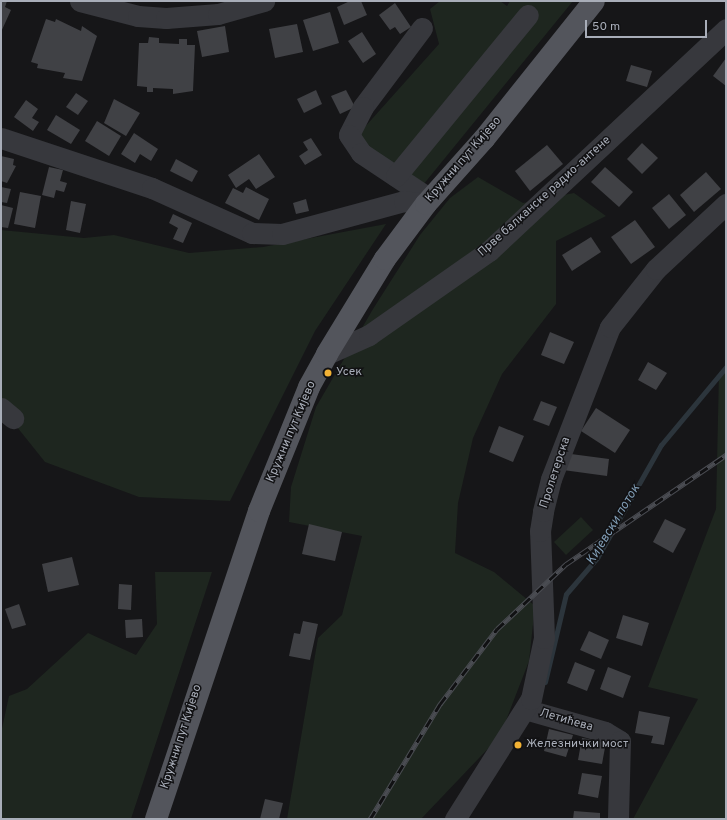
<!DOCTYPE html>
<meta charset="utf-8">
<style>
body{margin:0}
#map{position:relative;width:727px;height:820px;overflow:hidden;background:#161618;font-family:Overpass,sans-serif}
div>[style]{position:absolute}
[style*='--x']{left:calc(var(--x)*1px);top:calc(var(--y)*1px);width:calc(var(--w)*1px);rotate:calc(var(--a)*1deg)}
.green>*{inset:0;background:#1e261f}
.stream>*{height:5px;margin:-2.5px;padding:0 2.5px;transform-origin:2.5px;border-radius:2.5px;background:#2c353c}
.building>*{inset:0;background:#404145}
.minor>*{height:21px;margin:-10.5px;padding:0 10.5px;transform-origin:10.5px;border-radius:10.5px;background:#37383d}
.major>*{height:22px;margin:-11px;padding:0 11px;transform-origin:11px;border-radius:11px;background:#53555c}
.rail>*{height:4.5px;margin-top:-2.25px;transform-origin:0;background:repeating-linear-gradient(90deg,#111113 0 9px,#4a4c52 0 18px);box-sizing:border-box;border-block:1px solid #4a4c52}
.dots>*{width:11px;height:11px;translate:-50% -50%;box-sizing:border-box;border:2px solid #111113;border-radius:50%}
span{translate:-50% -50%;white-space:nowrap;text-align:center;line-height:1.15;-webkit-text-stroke:3px #111113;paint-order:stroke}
.street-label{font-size:12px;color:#a8adb8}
.poi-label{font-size:12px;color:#a8adb8}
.left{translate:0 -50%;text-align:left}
.water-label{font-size:13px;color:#7f9bb3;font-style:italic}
.frame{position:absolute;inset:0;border:2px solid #a8adb8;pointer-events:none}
.scale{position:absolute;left:585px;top:20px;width:122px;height:18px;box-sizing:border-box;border:2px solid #a8adb8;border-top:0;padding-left:5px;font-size:12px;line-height:14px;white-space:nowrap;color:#a8adb8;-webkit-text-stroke:3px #111113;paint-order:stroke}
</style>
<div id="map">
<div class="green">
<div style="clip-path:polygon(440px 1px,500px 1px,507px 6px,510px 1px,573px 1px,423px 185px,355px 138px,439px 44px,430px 9px)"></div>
<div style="clip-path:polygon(478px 177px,523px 203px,574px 193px,606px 216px,556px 241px,556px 304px,502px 374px,473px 438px,458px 503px,455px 553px,494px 572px,535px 606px,529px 661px,500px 736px,421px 819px,287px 819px,318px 638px,342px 615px,362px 536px,289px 522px,291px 487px,316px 407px,373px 309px,420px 235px,450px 198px)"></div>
<div style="clip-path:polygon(386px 224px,315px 331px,230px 501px,139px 497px,45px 462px,1px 407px,1px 230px,84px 238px,114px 235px,189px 253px,263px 247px)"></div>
<div style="clip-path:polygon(726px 367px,726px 819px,633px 819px,698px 699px,648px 687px,716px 509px,719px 372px)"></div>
<div style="clip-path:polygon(581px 517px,593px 530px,566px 555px,554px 542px)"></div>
<div style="clip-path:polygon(155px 572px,212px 572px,131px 819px,1px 819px,1px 733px,9px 696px,27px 689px,88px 633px,136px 655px,157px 624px)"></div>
</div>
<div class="stream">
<div style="--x:545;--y:682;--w:90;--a:-76.6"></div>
<div style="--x:566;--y:594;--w:48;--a:-49.3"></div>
<div style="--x:597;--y:558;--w:130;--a:-60.5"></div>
<div style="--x:661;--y:445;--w:102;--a:-50.2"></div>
</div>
<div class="building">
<div style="clip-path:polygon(1px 1px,7px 1px,5px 7px,11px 10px,1px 32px)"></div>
<div style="clip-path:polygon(350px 1px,361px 1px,367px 15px,344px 25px,337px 7px)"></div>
<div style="clip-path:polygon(395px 3px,411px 27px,400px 34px,395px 27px,390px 30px,379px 15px)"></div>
<div style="clip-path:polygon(330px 12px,339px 43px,313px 51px,303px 20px)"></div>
<div style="clip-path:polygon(46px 19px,55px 22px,56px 19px,81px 31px,82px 26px,97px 36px,82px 81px,63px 78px,65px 73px,37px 68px,38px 64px,31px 62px)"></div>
<div style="clip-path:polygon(297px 24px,303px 52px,275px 58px,269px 29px)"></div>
<div style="clip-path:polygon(225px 26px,229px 52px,202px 57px,197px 31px)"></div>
<div style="clip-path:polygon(362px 32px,376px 54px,363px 63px,348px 41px)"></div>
<div style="clip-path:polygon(149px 37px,159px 38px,159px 43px,179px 44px,179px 39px,187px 39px,187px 45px,195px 45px,193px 91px,173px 94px,173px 89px,153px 88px,153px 92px,147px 92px,147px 87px,137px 86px,139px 43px,148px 43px)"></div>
<div style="clip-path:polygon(726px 58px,726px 86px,713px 76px)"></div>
<div style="clip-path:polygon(631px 65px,652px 71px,647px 87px,626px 81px)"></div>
<div style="clip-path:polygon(316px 90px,322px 104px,304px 113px,297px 99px)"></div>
<div style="clip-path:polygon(346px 90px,355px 107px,340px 114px,331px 96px)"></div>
<div style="clip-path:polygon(76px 93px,88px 101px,78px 115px,66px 107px)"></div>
<div style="clip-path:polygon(114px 99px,140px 113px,126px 136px,104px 123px)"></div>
<div style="clip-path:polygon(26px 100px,38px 109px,32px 118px,39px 122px,33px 131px,14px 117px)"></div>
<div style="clip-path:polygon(56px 115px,80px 130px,71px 144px,47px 130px)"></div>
<div style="clip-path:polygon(97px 121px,121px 136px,109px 156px,85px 141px)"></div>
<div style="clip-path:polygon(134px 133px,158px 149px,151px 161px,140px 154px,135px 163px,121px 154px)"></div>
<div style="clip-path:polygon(311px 138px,322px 155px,305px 165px,299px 156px,308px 150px,303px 142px)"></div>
<div style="clip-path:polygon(642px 143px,658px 158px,642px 174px,627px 159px)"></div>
<div style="clip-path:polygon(547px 145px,563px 164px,530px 191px,515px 171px)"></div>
<div style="clip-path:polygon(259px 154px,275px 177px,256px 189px,249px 179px,236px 188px,228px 175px)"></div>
<div style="clip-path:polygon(1px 156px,14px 159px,13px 165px,16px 166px,7px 183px,1px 181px)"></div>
<div style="clip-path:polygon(176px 159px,198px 171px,192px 182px,170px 171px)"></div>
<div style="clip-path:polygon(49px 167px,63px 170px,60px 181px,67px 183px,64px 192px,56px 190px,54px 198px,42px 195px)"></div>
<div style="clip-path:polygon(605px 167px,633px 192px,619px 207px,591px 182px)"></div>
<div style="clip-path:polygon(706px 172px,721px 189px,694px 212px,680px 195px)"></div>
<div style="clip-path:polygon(1px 187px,11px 189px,7px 203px,1px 202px)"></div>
<div style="clip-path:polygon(246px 187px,269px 199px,259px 220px,225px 203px,233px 188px,243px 193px)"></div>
<div style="clip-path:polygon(20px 192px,41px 196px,35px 228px,14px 224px)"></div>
<div style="clip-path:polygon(669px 194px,686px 215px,669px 229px,652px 208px)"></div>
<div style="clip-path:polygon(306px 199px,309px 211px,296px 214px,293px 203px)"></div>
<div style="clip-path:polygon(71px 201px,86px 204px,80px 233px,66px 230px)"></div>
<div style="clip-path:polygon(1px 205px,13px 208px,8px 228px,1px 227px)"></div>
<div style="clip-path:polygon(173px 214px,192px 223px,183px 243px,173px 239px,178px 228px,169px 223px)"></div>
<div style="clip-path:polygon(635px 220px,655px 247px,631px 264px,611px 237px)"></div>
<div style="clip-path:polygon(591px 237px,601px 252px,572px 271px,562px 255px)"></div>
<div style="clip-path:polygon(550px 332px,574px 342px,564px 364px,541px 355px)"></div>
<div style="clip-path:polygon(648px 362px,667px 373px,656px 390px,638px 380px)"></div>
<div style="clip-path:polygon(541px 401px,557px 407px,549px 426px,533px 420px)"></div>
<div style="clip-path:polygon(596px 408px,630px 430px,615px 453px,581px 431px)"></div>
<div style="clip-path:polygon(499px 426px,524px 436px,513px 462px,489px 452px)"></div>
<div style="clip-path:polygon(571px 454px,609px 459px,607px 476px,563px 470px)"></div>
<div style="clip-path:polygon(665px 519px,686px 529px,673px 553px,653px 542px)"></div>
<div style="clip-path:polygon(309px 524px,342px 532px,335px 561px,302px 554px)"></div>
<div style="clip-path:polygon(72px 557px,79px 585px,48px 592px,42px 564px)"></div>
<div style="clip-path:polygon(119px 584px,132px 585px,131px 610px,118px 609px)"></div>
<div style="clip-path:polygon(19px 604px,26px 625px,12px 629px,5px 609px)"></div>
<div style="clip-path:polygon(623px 615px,649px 623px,642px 646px,616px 638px)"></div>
<div style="clip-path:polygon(142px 619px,143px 637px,126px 638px,125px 620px)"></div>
<div style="clip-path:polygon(303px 621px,318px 624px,310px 660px,289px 656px,294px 633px,300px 634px)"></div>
<div style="clip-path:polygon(589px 631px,609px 640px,601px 659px,580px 650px)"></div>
<div style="clip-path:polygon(575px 662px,595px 670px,587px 691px,567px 683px)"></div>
<div style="clip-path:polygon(608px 667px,631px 676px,623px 698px,600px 689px)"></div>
<div style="clip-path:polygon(639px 711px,670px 717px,664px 745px,651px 743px,653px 736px,635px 733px)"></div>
<div style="clip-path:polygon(549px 729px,573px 735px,566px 757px,544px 751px)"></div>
<div style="clip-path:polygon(582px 738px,606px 742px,602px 764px,578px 760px)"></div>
<div style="clip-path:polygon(582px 773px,602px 776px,598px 798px,578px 794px)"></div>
<div style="clip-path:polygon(265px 799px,283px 803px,279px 819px,260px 819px)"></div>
<div style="clip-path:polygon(574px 811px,600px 813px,600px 819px,573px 819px)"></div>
</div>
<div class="minor">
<div style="--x:80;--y:1;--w:60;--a:14.5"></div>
<div style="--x:138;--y:16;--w:28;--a:4"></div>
<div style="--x:166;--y:18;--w:52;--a:-4.4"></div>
<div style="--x:218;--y:14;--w:48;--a:-15.8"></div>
<div style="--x:422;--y:28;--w:99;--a:126.8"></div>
<div style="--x:363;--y:107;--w:31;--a:117"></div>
<div style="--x:349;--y:135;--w:22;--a:56"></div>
<div style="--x:361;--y:153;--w:83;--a:33.7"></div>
<div style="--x:1;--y:138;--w:159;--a:18.3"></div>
<div style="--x:152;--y:188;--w:110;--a:24.2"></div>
<div style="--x:252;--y:233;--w:30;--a:2"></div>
<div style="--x:282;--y:234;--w:126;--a:-15.1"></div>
<div style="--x:404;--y:201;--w:22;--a:8"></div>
<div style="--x:396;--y:176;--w:208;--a:-50.7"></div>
<div style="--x:327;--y:354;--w:46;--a:-24.3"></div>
<div style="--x:369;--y:335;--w:146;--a:-35"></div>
<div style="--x:489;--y:251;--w:325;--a:-43.1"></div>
<div style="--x:1;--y:408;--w:16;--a:40"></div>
<div style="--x:528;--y:710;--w:80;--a:15.9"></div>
<div style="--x:605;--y:732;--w:17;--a:31"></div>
<div style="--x:620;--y:741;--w:78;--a:91.5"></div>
<div style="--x:455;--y:819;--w:142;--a:-57.7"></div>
<div style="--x:531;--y:699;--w:62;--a:-78"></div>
<div style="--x:544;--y:638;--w:107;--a:-92.1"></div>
<div style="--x:540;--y:531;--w:20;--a:-81"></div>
<div style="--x:543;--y:511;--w:33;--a:-76"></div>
<div style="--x:551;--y:479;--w:163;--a:-68.8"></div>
<div style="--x:610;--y:327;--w:74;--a:-51.6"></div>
<div style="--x:656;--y:269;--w:96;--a:-42.9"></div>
</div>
<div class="major">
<div style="--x:156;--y:819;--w:325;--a:-71.5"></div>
<div style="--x:259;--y:511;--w:134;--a:-68"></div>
<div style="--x:309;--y:387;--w:38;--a:-61"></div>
<div style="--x:327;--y:354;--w:111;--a:-58.6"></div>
<div style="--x:385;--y:259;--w:69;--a:-53.3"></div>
<div style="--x:426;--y:204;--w:87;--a:-48.3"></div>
<div style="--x:484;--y:139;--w:176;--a:-51.4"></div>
</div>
<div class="rail">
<div style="--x:370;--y:819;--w:135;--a:-58.7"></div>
<div style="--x:440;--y:704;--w:94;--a:-52.8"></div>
<div style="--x:497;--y:629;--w:95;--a:-43.3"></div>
<div style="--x:566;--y:564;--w:194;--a:-34.3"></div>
</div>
<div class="dots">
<div style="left:328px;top:373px;background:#f2b134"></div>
<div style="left:518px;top:745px;background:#f2b134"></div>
</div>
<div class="street-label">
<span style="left:464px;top:160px;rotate:-49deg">Кружни пут Кијево</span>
<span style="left:545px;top:197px;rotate:-42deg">Прве балканске радио-антене</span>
<span style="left:292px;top:432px;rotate:-67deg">Кружни пут Кијево</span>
<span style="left:556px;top:473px;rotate:-72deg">Пролетерска</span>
<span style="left:566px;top:721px;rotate:16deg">Летићева</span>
<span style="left:182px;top:737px;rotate:-72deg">Кружни пут Кијево</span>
</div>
<div class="poi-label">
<span class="left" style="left:336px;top:373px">Усек</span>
<span class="left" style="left:526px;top:745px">Железнички мост</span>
</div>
<div class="water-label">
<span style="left:614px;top:525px;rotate:-59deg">Кијевски поток</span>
</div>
<div class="frame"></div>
<div class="scale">50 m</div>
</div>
